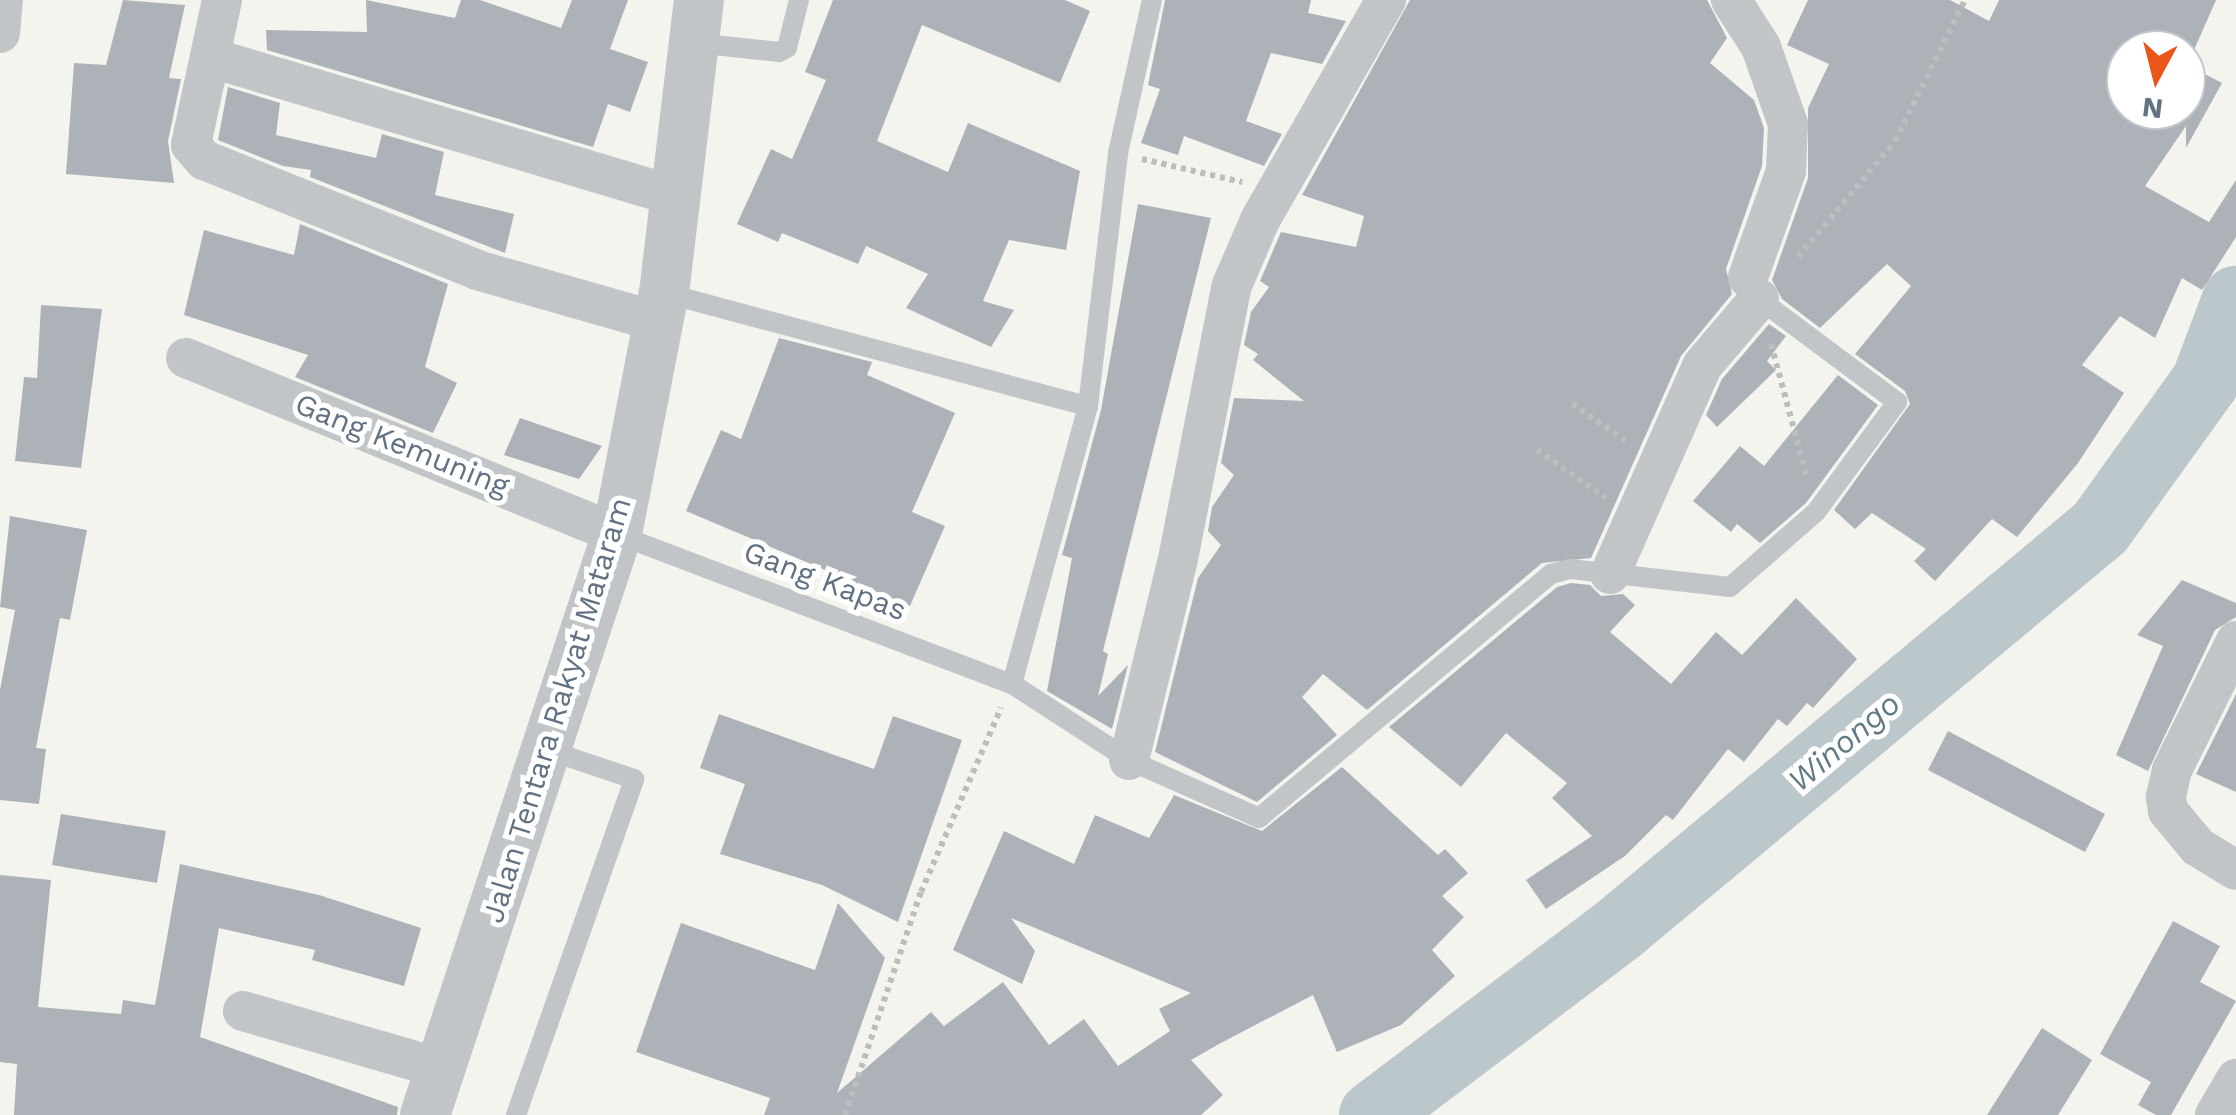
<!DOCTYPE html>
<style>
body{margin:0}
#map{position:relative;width:2236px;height:1115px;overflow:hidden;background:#f4f4ef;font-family:"Work Sans",sans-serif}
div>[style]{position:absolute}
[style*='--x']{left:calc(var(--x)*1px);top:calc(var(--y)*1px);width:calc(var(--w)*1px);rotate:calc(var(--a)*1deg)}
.river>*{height:68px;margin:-34px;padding:0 34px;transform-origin:34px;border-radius:34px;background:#bcc7cc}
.building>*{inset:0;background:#acb2b8}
.path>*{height:6px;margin-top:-3px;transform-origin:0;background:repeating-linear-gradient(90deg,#bbbdbf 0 5px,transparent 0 10px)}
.service>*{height:20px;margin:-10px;padding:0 10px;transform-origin:10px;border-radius:10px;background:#c1c5c8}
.minor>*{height:40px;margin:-20px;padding:0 20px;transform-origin:20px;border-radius:20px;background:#c1c5c8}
.tertiary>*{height:50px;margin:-25px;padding:0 25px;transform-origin:25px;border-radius:25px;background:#c1c5c8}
span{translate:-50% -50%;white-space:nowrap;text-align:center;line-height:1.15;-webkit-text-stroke:10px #fff;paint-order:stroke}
.street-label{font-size:30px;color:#627282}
.water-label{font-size:32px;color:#627a86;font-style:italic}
.north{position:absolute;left:2106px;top:30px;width:100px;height:100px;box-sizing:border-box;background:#fff;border:2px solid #c0c7cd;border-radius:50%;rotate:187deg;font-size:28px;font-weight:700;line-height:40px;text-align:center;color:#627282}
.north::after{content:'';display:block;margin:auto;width:35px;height:45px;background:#ea561a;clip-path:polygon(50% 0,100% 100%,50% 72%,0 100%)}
</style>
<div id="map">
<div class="river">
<div style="--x:1373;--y:1115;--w:310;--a:-37.1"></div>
<div style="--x:1620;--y:928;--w:625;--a:-39.81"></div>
<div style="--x:2100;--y:528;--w:180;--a:-54.3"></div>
<div style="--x:2205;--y:382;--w:88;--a:-69.3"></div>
</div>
<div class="building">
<div style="clip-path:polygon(123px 0,185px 5px,169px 78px,181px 79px,168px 141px,174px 183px,66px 174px,74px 63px,106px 65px)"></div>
<div style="clip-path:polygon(366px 0,455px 18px,461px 0,480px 0,561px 28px,572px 0,628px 0,610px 49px,648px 62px,630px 112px,608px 104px,593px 147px,267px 50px,266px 30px,367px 32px)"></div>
<div style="clip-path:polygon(833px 0,1065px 0,1090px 11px,1060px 83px,922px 25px,877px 141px,948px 172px,968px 123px,1080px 171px,1066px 250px,1009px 240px,983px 301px,1014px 310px,991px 347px,906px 308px,928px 274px,866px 246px,858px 264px,782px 233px,778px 242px,737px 224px,771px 149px,792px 159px,826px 80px,805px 72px)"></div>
<div style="clip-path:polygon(1165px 0,1311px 0,1308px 13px,1346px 21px,1322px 64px,1271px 53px,1246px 121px,1282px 134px,1264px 166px,1184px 136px,1178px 155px,1141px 143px,1160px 89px,1148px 85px)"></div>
<div style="clip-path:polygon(1410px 0,1707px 0,1727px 38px,1710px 63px,1754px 100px,1764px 128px,1762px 166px,1726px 269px,1732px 294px,1681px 356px,1591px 558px,1542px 563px,1367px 710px,1323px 674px,1302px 697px,1337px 735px,1257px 802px,1155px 752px,1198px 578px,1221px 545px,1208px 531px,1212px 507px,1234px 475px,1221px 463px,1234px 398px,1304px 401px,1253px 360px,1258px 354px,1244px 345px,1251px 312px,1269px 287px,1260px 281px,1281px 232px,1356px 247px,1364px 216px,1302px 195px)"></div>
<div style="clip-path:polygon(1808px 0,1950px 0,1989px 21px,1999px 0,2216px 0,2194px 50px,2126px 50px,2126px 110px,2186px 110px,2186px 64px,2222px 83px,2186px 148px,2186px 126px,2145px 186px,2209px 222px,2236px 180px,2236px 237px,2202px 290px,2182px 278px,2155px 338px,2120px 316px,2082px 365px,2124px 393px,2078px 463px,2017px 537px,1992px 519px,1935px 581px,1914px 561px,1926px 549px,1872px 513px,1855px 529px,1834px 510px,1910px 404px,1905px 391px,1855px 354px,1911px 286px,1887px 264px,1820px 328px,1782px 299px,1772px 280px,1808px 178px,1808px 108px,1829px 64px,1787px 45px)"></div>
<div style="clip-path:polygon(228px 87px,280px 103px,276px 135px,376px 158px,382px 134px,444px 152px,435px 195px,514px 214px,505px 253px,310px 177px,311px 170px,283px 166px,218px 140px)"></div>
<div style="clip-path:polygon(1138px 204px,1211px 218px,1103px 651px,1108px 654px,1098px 696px,1128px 665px,1112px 729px,1047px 691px,1072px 558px,1062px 555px,1101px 410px)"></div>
<div style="clip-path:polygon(300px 224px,448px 284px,425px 367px,457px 383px,433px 433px,295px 377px,308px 355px,184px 315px,204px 230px,294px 255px)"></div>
<div style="clip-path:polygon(41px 305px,102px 309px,81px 468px,15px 461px,24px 377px,37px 378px)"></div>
<div style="clip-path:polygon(1769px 324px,1786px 336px,1767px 361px,1776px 370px,1717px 427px,1706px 415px,1722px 379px)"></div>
<div style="clip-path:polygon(779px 338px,872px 362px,867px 375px,955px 413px,912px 512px,945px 526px,910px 606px,686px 511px,721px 430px,741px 439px)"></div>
<div style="clip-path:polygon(1838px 375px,1878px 405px,1806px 503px,1760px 543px,1737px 524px,1731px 532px,1693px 501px,1740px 446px,1764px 466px)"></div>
<div style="clip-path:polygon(520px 418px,602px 446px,579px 479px,504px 455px)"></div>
<div style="clip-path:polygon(10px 516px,87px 530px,70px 620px,60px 618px,36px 748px,46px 749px,39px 804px,0 800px,0 690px,15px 610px,0 607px)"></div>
<div style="clip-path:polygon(2182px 580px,2236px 603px,2236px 617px,2215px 630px,2148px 771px,2116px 755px,2163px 646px,2137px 635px)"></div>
<div style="clip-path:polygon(1571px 583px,1590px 585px,1601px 596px,1623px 594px,1635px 605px,1610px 632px,1671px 684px,1716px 632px,1742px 655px,1796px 598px,1857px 659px,1813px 708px,1807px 703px,1787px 726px,1778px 719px,1744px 762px,1728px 749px,1673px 820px,1666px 815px,1625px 856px,1546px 909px,1526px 880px,1592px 836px,1552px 798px,1567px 783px,1506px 733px,1461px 787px,1389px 727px,1557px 587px)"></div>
<div style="clip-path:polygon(2236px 694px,2236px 792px,2196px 774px)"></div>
<div style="clip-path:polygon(719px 714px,874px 769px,893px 716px,962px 740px,898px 922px,822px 885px,720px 854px,745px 784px,700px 768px)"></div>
<div style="clip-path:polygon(1948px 731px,2105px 814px,2085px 852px,1928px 770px)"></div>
<div style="clip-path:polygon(1342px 767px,1438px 855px,1445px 849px,1468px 873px,1442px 896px,1464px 917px,1432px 950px,1455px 976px,1401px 1025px,1337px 1052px,1313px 995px,1219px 1044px,1191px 1060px,1223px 1095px,1201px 1115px,764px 1115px,770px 1098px,636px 1052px,681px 923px,815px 970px,838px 903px,885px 958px,837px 1093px,931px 1012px,944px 1026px,1003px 982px,1049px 1045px,1084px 1019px,1118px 1066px,1170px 1031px,1159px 1009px,1191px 993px,1011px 918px,1035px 951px,1022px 984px,953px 950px,1004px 831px,1074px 864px,1095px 815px,1149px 838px,1174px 795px,1262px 831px)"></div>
<div style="clip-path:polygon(61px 814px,166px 831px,157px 883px,52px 865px)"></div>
<div style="clip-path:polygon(180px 864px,319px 895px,421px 928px,404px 986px,312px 960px,315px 950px,219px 928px,200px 1037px,398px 1107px,397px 1115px,14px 1115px,17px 1064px,0 1062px,0 875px,51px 880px,38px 1007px,121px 1014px,123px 1000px,155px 1005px)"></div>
<div style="clip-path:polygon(2173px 921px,2220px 946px,2200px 982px,2236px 1001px,2171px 1115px,2156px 1115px,2138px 1105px,2151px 1082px,2100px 1054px)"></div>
<div style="clip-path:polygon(2042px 1028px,2092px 1060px,2058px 1115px,1987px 1115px)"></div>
</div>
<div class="path">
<div style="--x:1142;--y:159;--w:103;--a:13"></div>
<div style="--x:1798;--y:257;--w:151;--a:-50.1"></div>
<div style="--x:1895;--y:141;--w:157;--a:-63.6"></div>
<div style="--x:1771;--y:344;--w:138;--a:74.9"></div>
<div style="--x:1572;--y:404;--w:69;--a:34.4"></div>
<div style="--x:1537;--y:450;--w:84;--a:34.8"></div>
<div style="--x:845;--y:1115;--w:236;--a:-71.2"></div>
<div style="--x:921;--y:892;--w:201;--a:-66.5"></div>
</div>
<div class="service">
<div style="--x:695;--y:43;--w:84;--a:6.1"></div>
<div style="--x:779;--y:52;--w:9;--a:-27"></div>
<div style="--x:787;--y:48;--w:49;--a:-76"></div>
<div style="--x:665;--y:293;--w:438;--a:15"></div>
<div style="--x:619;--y:535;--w:420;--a:20.8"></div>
<div style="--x:1012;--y:684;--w:140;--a:33"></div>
<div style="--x:1129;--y:760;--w:142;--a:24"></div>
<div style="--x:1259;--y:818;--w:381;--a:-39.9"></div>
<div style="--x:1551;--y:574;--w:20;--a:-15"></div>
<div style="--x:1570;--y:569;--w:161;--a:6.4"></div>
<div style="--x:1730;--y:587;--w:114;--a:-41.1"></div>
<div style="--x:1816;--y:512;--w:137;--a:-53.6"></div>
<div style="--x:1897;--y:402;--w:172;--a:-143.3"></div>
<div style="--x:1012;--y:684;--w:288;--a:-74.7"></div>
<div style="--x:1088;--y:406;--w:255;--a:-83.2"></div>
<div style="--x:1118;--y:153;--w:157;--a:-77.5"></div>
<div style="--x:516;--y:1115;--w:356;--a:-70.6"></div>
<div style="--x:634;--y:779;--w:91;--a:-161.4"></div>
</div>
<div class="minor">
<div style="--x:222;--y:0;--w:148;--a:102.1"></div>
<div style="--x:191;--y:145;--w:20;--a:49"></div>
<div style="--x:204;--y:160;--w:294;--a:21.9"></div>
<div style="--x:477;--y:270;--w:188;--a:16"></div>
<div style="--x:1731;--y:0;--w:56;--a:57.4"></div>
<div style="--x:1761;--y:47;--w:82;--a:70.7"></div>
<div style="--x:1788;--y:124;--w:47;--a:92.4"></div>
<div style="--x:1786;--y:171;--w:113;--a:109.7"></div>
<div style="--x:0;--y:33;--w:33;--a:-85"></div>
<div style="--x:212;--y:58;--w:485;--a:16.6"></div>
<div style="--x:186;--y:358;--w:466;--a:22.2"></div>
<div style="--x:1610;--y:574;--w:227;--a:-66.1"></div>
<div style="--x:1702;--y:366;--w:88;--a:-49.6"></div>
<div style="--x:2236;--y:641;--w:144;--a:116.4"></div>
<div style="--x:2172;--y:770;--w:28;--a:103"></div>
<div style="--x:2166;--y:797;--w:14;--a:82"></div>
<div style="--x:2168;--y:811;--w:47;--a:50.2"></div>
<div style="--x:2198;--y:847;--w:44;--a:31.2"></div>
<div style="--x:1129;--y:760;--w:207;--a:-76.3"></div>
<div style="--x:1178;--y:559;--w:279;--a:-78.9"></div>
<div style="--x:1232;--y:285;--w:71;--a:-66.7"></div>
<div style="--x:1260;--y:220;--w:254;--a:-60.2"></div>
<div style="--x:243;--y:1011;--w:207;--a:16.2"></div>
<div style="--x:2215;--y:1115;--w:42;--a:-59.7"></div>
</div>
<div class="tertiary">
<div style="--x:425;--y:1115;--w:612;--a:-71.71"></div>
<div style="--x:617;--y:534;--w:246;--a:-79"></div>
<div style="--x:664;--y:293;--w:295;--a:-83.2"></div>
</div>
<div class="street-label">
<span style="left:402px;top:445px;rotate:22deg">Gang Kemuning</span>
<span style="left:825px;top:581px;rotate:21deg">Gang Kapas</span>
<span style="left:557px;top:710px;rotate:-73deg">Jalan Tentara Rakyat Mataram</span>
</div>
<div class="water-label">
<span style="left:1844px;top:742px;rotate:-40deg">Winongo</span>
</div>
<div class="north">N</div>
</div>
